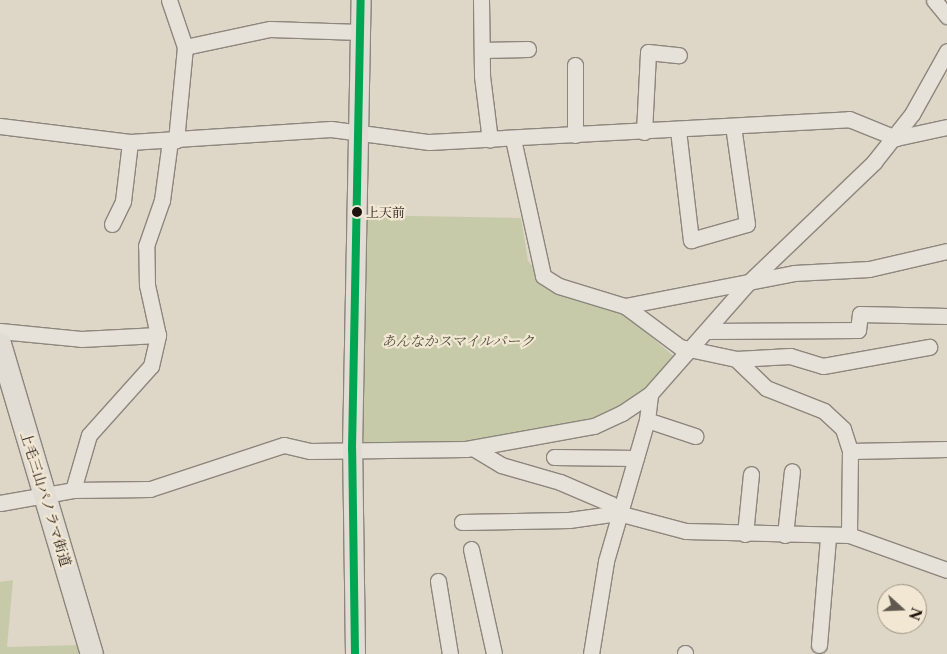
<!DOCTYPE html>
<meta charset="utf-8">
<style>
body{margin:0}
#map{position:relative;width:947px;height:654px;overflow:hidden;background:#ded6c6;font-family:"Libre Caslon Text","Noto Serif JP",serif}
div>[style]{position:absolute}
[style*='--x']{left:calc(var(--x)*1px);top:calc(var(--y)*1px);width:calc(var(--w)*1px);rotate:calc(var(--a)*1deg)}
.green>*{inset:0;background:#c7caa9}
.roads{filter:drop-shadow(1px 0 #8c867d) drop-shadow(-1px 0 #8c867d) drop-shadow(0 1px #8c867d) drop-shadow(0 -1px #8c867d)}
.minor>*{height:15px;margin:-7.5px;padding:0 7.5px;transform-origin:7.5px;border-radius:7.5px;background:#e6e2da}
.major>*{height:19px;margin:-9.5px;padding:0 9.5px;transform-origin:9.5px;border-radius:9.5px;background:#e1ddd4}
.highway>*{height:22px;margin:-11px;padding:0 11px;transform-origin:11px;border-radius:11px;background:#e1ddd4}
.bus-1>*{height:8px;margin:-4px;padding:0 4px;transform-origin:4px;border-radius:4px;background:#00a651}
.dots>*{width:14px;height:14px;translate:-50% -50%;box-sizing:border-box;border:2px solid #f1e7d3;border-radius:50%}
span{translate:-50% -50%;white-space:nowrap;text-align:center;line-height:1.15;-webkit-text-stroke:4.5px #f1e7d3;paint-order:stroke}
.bus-label{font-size:13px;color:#1e140d}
.left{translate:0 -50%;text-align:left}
.park-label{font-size:14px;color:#53503b;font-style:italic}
.street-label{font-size:14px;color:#1e140d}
.north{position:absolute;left:877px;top:584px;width:50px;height:50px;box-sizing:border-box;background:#f1e7d3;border:1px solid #9d9384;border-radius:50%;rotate:110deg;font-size:14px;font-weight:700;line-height:20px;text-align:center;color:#1e140d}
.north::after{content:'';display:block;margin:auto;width:18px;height:22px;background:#61584e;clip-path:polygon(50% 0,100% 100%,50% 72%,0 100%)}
</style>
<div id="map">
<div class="green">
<div style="clip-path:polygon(359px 215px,521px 218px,528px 261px,553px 290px,624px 314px,676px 358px,646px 389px,607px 415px,446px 446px,357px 445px)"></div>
<div style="clip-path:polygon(13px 580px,7px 647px,81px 645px,83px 654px,0 654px,0 582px)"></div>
</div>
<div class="roads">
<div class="minor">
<div style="--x:169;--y:0;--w:50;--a:71.2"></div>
<div style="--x:185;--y:47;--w:94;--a:95.5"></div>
<div style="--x:481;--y:0;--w:76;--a:89.2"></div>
<div style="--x:482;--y:76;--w:64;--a:82.9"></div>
<div style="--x:934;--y:0;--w:21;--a:51"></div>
<div style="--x:185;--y:47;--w:87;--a:-12"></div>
<div style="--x:270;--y:29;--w:90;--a:1.9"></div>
<div style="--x:482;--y:50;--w:46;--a:-1.2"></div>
<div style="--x:0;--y:126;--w:131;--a:7"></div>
<div style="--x:130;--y:142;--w:201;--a:-3.7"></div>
<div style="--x:331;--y:129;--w:99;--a:7.6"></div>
<div style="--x:429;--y:142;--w:421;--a:-3.1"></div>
<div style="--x:849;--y:119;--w:51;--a:22"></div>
<div style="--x:896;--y:138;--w:52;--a:-12.2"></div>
<div style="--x:678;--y:130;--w:111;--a:83.3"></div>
<div style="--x:691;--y:240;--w:58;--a:-15.9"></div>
<div style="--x:747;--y:224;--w:99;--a:-98.1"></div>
<div style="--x:644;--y:132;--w:80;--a:-87.1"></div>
<div style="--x:648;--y:52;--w:31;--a:6"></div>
<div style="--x:575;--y:135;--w:70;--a:-90"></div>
<div style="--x:513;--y:139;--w:140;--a:77.6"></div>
<div style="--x:543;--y:276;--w:19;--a:32"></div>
<div style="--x:559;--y:286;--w:69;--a:16.9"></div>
<div style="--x:625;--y:306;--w:69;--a:36.7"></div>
<div style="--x:680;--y:347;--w:57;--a:12.1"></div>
<div style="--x:736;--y:359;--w:42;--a:44"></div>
<div style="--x:766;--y:388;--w:62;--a:21.6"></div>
<div style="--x:824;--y:411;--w:26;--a:43"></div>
<div style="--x:843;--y:429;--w:23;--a:72"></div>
<div style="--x:850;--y:451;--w:84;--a:90.7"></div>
<div style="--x:112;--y:224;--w:25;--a:-64"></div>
<div style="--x:123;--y:201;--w:59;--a:-83.2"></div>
<div style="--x:625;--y:306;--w:172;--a:-11"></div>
<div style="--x:794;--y:273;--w:75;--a:-3.1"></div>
<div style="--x:869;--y:269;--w:80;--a:-13"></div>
<div style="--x:0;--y:331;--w:81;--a:5.6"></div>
<div style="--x:81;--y:339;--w:77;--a:-3"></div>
<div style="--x:158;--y:335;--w:51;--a:-102.4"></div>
<div style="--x:147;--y:285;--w:39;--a:-91"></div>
<div style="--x:146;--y:246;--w:49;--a:-70.8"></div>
<div style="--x:162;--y:200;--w:60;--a:-82.3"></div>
<div style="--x:707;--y:331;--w:151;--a:-0.4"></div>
<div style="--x:858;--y:330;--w:16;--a:-83"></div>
<div style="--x:860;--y:314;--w:87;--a:1.3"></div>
<div style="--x:736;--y:359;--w:54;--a:-3.2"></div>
<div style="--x:790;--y:356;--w:34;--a:17"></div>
<div style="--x:823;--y:366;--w:108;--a:-10.2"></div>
<div style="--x:647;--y:420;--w:51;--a:18.4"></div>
<div style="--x:473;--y:448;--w:33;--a:31"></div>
<div style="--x:501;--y:465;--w:61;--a:16.1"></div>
<div style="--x:560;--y:482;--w:56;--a:23.3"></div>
<div style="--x:611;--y:504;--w:11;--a:52"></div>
<div style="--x:850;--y:451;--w:97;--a:-1.2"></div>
<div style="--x:554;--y:457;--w:82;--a:0.7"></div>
<div style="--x:73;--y:490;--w:57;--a:-73.8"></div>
<div style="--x:89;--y:435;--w:93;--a:-48.1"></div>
<div style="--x:151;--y:366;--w:32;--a:-77"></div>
<div style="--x:0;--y:503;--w:74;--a:-10.1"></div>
<div style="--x:73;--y:490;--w:77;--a:-0.7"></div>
<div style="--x:150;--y:489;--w:141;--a:-18.2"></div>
<div style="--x:284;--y:445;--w:27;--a:13"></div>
<div style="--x:310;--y:451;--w:156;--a:-0.7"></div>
<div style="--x:466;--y:449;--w:130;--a:-10.2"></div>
<div style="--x:594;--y:426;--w:31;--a:-25"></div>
<div style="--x:622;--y:413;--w:34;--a:-34"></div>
<div style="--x:650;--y:394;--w:147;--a:-48.6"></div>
<div style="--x:747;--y:284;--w:176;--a:-43.8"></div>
<div style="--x:874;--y:162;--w:61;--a:-51.6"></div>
<div style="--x:912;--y:114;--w:72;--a:-60.9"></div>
<div style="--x:462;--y:522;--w:107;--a:-1.1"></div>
<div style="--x:569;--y:520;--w:49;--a:-8.1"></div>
<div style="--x:618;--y:513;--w:70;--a:14.8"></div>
<div style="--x:686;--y:531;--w:163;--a:1.4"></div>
<div style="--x:849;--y:535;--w:104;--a:19.7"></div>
<div style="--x:745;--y:534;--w:60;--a:-84.3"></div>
<div style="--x:785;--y:535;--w:64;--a:-83.8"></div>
<div style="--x:471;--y:549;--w:107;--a:77.6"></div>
<div style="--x:438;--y:581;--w:74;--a:80.7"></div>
<div style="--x:819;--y:645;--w:108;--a:-85.2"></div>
<div style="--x:685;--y:653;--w:1;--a:90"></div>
<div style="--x:591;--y:654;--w:94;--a:-80.8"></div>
<div style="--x:606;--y:561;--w:147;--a:-73.8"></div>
<div style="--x:647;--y:420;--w:26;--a:-83"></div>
</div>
<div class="major">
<div style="--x:355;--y:654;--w:205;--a:-90.8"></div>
<div style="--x:352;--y:449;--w:449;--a:-88.9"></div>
</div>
<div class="highway">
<div style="--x:0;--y:344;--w:323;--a:73.5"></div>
</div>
</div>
<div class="bus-1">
<div style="--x:355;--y:654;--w:205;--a:-90.8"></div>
<div style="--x:352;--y:449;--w:449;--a:-88.9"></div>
</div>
<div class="dots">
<div style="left:357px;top:212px;background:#1e140d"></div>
</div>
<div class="bus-label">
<span class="left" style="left:366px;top:212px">上天前</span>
</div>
<div class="park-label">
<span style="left:458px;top:341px">あんなかスマイルパーク</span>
</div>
<div class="street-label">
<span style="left:46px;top:499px;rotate:73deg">上毛三山パノラマ街道</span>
</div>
<div class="north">N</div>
</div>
